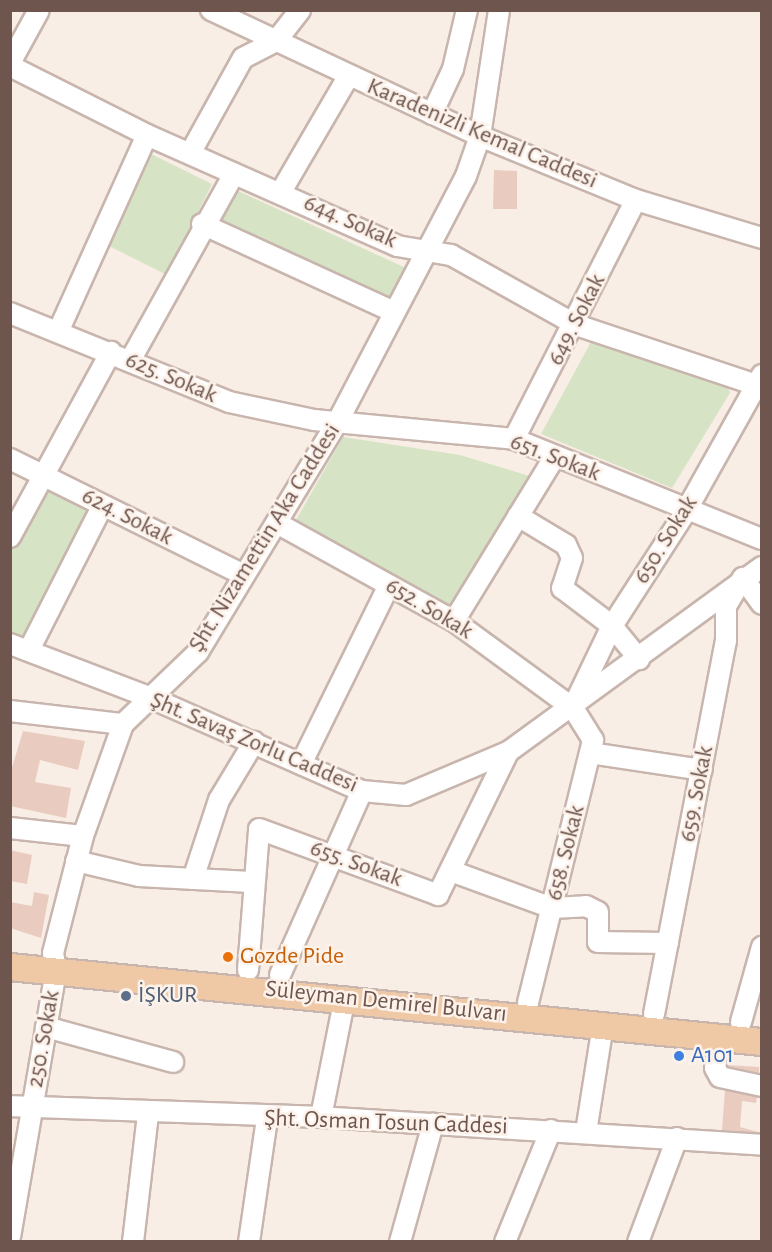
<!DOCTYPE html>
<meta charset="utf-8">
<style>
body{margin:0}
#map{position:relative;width:772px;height:1252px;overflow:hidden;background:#f9eee5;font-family:"Alegreya Sans",sans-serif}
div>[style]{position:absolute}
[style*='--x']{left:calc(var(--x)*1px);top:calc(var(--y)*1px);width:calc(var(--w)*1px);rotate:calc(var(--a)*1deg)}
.green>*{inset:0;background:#d6e4c5}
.building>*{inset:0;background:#eacbc0}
.roads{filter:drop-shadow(2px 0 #c8b5ad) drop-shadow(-2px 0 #c8b5ad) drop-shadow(0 2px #c8b5ad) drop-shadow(0 -2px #c8b5ad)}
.minor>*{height:20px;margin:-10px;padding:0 10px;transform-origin:10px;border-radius:10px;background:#fff}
.major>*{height:26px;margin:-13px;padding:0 13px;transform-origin:13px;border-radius:13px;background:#efc9a6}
.dots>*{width:16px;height:16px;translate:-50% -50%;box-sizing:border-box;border:3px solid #fcf2ea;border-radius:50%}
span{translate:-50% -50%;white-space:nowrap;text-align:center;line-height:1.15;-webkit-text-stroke:5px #fcf2ea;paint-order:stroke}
.street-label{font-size:24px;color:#6e554e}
.food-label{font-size:24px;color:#c56008}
.left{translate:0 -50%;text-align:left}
.service-label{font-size:24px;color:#4e5e75}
.shop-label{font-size:24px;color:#366cbe}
.frame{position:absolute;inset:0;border:12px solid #6e554e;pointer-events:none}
</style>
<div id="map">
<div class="green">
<div style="clip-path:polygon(149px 153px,212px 184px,167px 275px,105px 244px)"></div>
<div style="clip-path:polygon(236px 190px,408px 269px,391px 303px,219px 223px)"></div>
<div style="clip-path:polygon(592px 340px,727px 383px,730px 393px,672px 488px,541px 434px)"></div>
<div style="clip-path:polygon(343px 437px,460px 455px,533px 477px,452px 613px,296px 520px)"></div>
<div style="clip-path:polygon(41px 489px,93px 512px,28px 641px,11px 635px,10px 548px)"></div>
</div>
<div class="building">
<div style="clip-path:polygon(494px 170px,517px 171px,517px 209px,493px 209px)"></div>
<div style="clip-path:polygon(23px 731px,85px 741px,78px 770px,40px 760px,35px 782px,71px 788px,66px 818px,10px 806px,10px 774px)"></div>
<div style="clip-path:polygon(10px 850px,32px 855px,27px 884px,10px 881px)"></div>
<div style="clip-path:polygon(34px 892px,49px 895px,41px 938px,10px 928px,10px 902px,32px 906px)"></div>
<div style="clip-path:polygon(728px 1065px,759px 1067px,759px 1073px,728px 1066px)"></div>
<div style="clip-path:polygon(725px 1090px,757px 1097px,756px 1103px,742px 1101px,740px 1127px,762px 1133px,722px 1130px)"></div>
</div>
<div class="roads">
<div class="minor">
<div style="--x:211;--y:10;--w:297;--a:25.1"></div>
<div style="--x:480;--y:136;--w:169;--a:22.3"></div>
<div style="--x:636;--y:200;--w:132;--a:16.8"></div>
<div style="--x:10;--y:63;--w:60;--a:-61.3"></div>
<div style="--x:10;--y:66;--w:153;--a:26.7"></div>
<div style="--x:147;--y:135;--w:274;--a:23.9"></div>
<div style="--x:397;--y:246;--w:55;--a:9.5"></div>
<div style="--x:451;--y:255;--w:143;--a:29.2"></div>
<div style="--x:576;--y:325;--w:196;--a:18.4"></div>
<div style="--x:432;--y:114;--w:50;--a:-65"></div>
<div style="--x:453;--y:69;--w:61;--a:-76.7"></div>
<div style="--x:192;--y:150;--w:105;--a:-61"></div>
<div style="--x:243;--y:58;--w:37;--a:-27"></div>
<div style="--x:276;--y:41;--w:39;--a:-52"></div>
<div style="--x:282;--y:190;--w:131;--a:-59.7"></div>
<div style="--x:202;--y:224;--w:211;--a:24.6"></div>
<div style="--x:10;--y:313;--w:236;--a:22.1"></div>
<div style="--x:229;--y:402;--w:87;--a:12"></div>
<div style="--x:314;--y:420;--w:201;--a:5.4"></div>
<div style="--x:514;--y:439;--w:267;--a:22"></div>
<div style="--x:58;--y:332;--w:216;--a:-65.7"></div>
<div style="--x:131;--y:359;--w:212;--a:-60.9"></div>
<div style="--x:514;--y:439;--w:268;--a:-63"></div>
<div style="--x:10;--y:459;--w:261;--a:26.4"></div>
<div style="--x:518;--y:516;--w:56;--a:31.1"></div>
<div style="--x:566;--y:545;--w:14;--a:65"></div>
<div style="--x:572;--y:558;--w:32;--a:108"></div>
<div style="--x:562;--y:588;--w:63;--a:37.2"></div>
<div style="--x:612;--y:626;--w:43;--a:50.7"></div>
<div style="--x:277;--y:523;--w:202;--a:29"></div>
<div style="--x:454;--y:621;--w:147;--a:36.2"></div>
<div style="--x:573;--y:708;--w:38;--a:58"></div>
<div style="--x:593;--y:740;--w:271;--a:103.9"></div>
<div style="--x:10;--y:537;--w:211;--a:-61.4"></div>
<div style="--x:454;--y:621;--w:193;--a:-58.5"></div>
<div style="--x:10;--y:644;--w:149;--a:20.9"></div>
<div style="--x:149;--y:697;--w:233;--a:23.8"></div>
<div style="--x:362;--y:791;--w:44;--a:5.2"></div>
<div style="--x:406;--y:795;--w:111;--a:-22.9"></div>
<div style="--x:508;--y:752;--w:314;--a:-36.1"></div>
<div style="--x:29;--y:650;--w:161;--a:-63"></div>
<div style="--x:574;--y:705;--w:88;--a:-64.3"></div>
<div style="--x:612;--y:626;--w:137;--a:-57.2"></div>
<div style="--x:686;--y:511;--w:156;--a:-60.8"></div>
<div style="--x:10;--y:711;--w:114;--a:6.6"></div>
<div style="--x:590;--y:753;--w:113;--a:8.6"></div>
<div style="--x:301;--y:764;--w:199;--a:-63.8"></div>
<div style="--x:10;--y:828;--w:73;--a:6.3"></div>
<div style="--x:76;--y:861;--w:65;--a:13.4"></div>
<div style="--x:139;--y:876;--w:112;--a:3.1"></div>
<div style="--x:451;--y:871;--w:108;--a:20.1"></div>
<div style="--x:552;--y:908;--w:34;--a:-3"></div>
<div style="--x:586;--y:906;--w:13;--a:27"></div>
<div style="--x:598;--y:912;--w:30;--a:90"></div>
<div style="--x:598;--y:942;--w:70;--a:0.8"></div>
<div style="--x:193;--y:879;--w:83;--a:-71.8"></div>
<div style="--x:219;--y:800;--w:68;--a:-58.9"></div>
<div style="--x:248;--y:970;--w:141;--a:-85.5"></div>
<div style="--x:259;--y:829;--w:191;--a:20.2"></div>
<div style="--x:438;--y:895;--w:159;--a:-63.9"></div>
<div style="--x:280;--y:975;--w:201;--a:-66"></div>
<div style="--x:654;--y:1014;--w:380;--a:-79.1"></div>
<div style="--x:726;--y:641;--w:35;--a:-90"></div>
<div style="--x:726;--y:606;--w:33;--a:-59"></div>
<div style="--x:743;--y:578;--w:32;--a:54"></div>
<div style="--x:741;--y:1022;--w:78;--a:-74.4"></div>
<div style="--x:46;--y:1027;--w:132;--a:15.4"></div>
<div style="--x:719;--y:1037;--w:31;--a:97"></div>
<div style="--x:715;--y:1068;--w:10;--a:61"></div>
<div style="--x:720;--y:1077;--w:43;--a:12.1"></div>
<div style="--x:10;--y:1106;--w:311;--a:2"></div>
<div style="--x:321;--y:1117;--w:442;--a:3.6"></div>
<div style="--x:321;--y:1117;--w:122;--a:-78.7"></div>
<div style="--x:586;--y:1132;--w:108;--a:-81"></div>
<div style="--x:10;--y:1237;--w:271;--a:-80.2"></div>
<div style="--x:56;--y:970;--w:17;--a:-100"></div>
<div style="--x:53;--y:953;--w:121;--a:-75.6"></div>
<div style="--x:83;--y:836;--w:119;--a:-70.3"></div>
<div style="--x:123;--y:724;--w:104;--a:-43.8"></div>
<div style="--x:198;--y:652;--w:270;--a:-58.8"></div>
<div style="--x:338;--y:421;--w:276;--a:-62.4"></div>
<div style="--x:466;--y:176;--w:42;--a:-70.7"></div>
<div style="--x:480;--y:136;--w:127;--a:-81.4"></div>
<div style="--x:133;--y:1242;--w:129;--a:-83.3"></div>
<div style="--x:249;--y:1242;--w:125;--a:-81.7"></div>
<div style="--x:400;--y:1242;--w:123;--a:-74.4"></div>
<div style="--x:505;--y:1242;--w:121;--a:-67.7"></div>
<div style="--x:638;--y:1242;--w:111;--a:-69.4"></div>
</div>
<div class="major">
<div style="--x:10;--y:967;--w:756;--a:5.7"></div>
</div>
</div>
<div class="dots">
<div style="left:228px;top:957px;background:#e8710a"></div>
<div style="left:126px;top:996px;background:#5c6f8a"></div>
<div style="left:679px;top:1056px;background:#3f7fe0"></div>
</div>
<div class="street-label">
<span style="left:482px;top:134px;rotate:23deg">Karadenizli Kemal Caddesi</span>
<span style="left:350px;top:222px;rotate:24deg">644. Sokak</span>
<span style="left:577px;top:320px;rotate:-63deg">649. Sokak</span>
<span style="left:171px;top:378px;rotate:23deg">625. Sokak</span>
<span style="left:555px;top:458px;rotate:21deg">651. Sokak</span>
<span style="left:127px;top:517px;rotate:27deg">624. Sokak</span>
<span style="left:265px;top:538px;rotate:-58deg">Şht. Nizamettin Aka Caddesi</span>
<span style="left:666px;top:540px;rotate:-58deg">650. Sokak</span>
<span style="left:429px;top:609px;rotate:31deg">652. Sokak</span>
<span style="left:254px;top:743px;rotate:23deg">Şht. Savaş Zorlu Caddesi</span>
<span style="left:697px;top:794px;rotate:-79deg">659. Sokak</span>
<span style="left:566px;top:853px;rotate:-76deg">658. Sokak</span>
<span style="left:356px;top:864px;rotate:20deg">655. Sokak</span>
<span style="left:386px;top:1002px;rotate:6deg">Süleyman Demirel Bulvarı</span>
<span style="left:44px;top:1039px;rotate:-80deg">250. Sokak</span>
<span style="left:386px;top:1123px;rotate:2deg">Şht. Osman Tosun Caddesi</span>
</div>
<div class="food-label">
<span class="left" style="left:240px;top:957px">Gozde Pide</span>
</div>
<div class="service-label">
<span class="left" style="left:138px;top:996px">İŞKUR</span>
</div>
<div class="shop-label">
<span class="left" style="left:691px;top:1056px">A101</span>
</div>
<div class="frame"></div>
</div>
